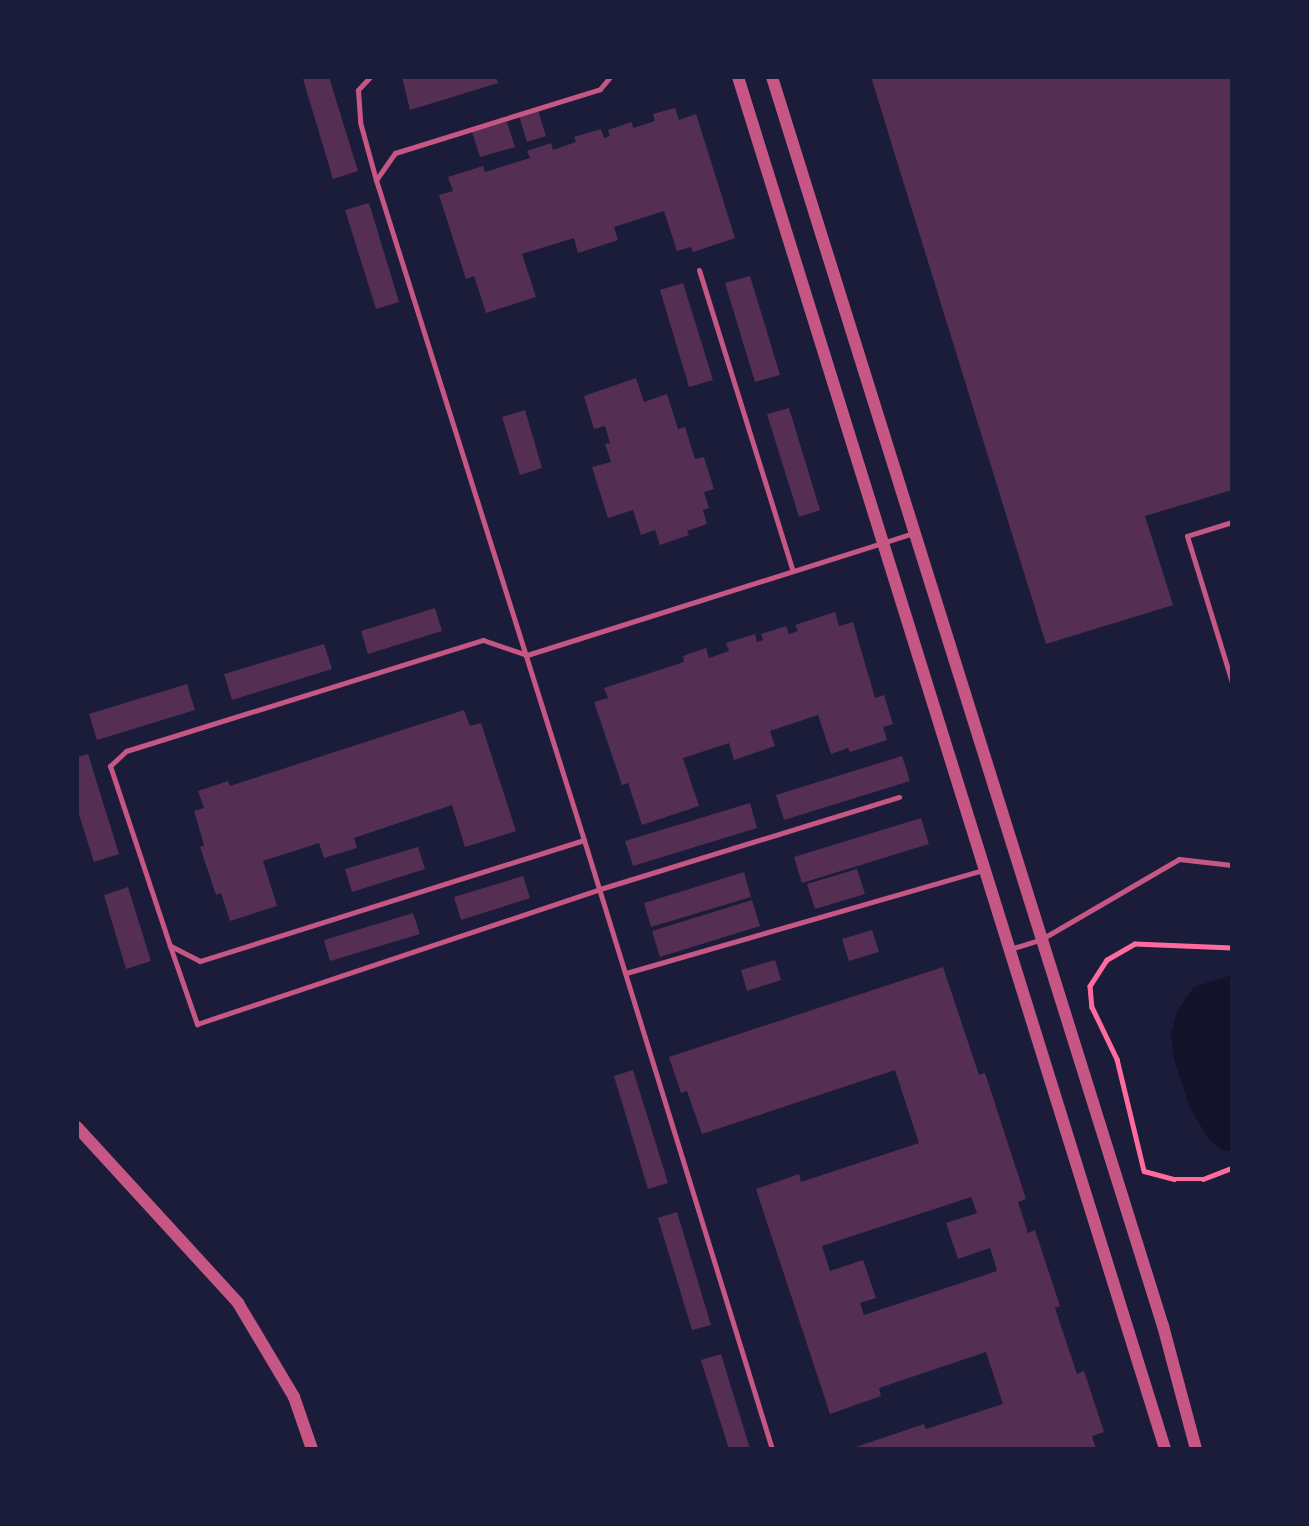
<!DOCTYPE html>
<style>
body{margin:0}
#map{position:relative;width:1309px;height:1526px;overflow:hidden;background:#1b1b3a;font-family:"DejaVu Sans",sans-serif}
div>[style]{position:absolute}
[style*='--x']{left:calc(var(--x)*1px);top:calc(var(--y)*1px);width:calc(var(--w)*1px);rotate:calc(var(--a)*1deg)}
.water>*{inset:0;background:#12122b}
.building>*{inset:0;background:#542f53}
.path>*{height:4.5px;margin:-2.25px;padding:0 2.25px;transform-origin:2.25px;border-radius:2.25px;background:#ff6b9d}
.service>*{height:5px;margin:-2.5px;padding:0 2.5px;transform-origin:2.5px;border-radius:2.5px;background:#c65784}
.tertiary>*{height:12px;margin:-6px;padding:0 6px;transform-origin:6px;border-radius:6px;background:#c65784}
span{translate:-50% -50%;white-space:nowrap;text-align:center;line-height:1.15;-webkit-text-stroke:6px #1b1b3a;paint-order:stroke}
.frame{position:absolute;inset:0;border:79px solid #1b1b3a;pointer-events:none}
</style>
<div id="map">
<div class="water">
<div style="clip-path:polygon(1232px 975px,1232px 1151px,1224px 1151px,1210px 1141px,1191px 1110px,1174px 1059px,1171px 1034px,1178px 1009px,1194px 987px)"></div>
</div>
<div class="building">
<div style="clip-path:polygon(309px 77px,329px 77px,358px 171px,333px 179px,303px 79px)"></div>
<div style="clip-path:polygon(402px 77px,496px 77px,498px 83px,410px 110px)"></div>
<div style="clip-path:polygon(871px 77px,1232px 77px,1232px 490px,1145px 516px,1173px 605px,1046px 644px)"></div>
<div style="clip-path:polygon(675px 108px,679px 120px,696px 114px,735px 238px,693px 252px,691px 247px,677px 251px,664px 211px,614px 227px,618px 240px,578px 253px,574px 238px,522px 254px,536px 297px,486px 313px,474px 276px,466px 279px,439px 195px,453px 191px,448px 177px,483px 166px,485px 172px,530px 158px,527px 151px,551px 143px,553px 150px,576px 142px,574px 137px,601px 129px,604px 138px,610px 136px,608px 130px,632px 122px,633px 128px,655px 121px,653px 114px)"></div>
<div style="clip-path:polygon(538px 110px,546px 136px,527px 142px,519px 116px)"></div>
<div style="clip-path:polygon(507px 122px,515px 147px,480px 157px,472px 132px)"></div>
<div style="clip-path:polygon(369px 203px,399px 302px,376px 309px,345px 210px)"></div>
<div style="clip-path:polygon(750px 276px,780px 375px,755px 382px,725px 283px)"></div>
<div style="clip-path:polygon(683px 283px,713px 380px,689px 387px,660px 290px)"></div>
<div style="clip-path:polygon(636px 378px,644px 402px,667px 394px,678px 429px,685px 427px,695px 459px,704px 457px,714px 489px,704px 492px,709px 508px,703px 510px,707px 524px,687px 531px,689px 535px,660px 545px,655px 530px,641px 535px,633px 510px,608px 518px,592px 467px,611px 462px,605px 444px,610px 443px,605px 426px,594px 429px,584px 396px)"></div>
<div style="clip-path:polygon(789px 408px,820px 510px,799px 517px,767px 414px)"></div>
<div style="clip-path:polygon(525px 410px,542px 468px,520px 475px,502px 417px)"></div>
<div style="clip-path:polygon(435px 608px,442px 631px,368px 654px,361px 631px)"></div>
<div style="clip-path:polygon(835px 612px,839px 626px,853px 622px,875px 698px,884px 695px,893px 724px,883px 727px,887px 740px,850px 752px,848px 748px,831px 754px,818px 715px,770px 731px,775px 746px,734px 760px,729px 743px,683px 758px,699px 806px,642px 825px,628px 783px,622px 785px,594px 702px,608px 698px,604px 688px,684px 662px,683px 656px,706px 648px,709px 658px,729px 651px,726px 643px,755px 634px,757px 642px,763px 640px,761px 634px,786px 626px,789px 634px,798px 631px,795px 625px)"></div>
<div style="clip-path:polygon(324px 644px,332px 669px,232px 700px,224px 674px)"></div>
<div style="clip-path:polygon(187px 684px,195px 710px,97px 740px,89px 714px)"></div>
<div style="clip-path:polygon(464px 710px,470px 726px,481px 723px,516px 831px,465px 847px,452px 805px,354px 838px,357px 848px,324px 858px,319px 843px,263px 861px,277px 906px,230px 921px,221px 893px,216px 895px,200px 847px,204px 845px,194px 811px,204px 808px,198px 791px,228px 781px,230px 786px)"></div>
<div style="clip-path:polygon(88px 754px,119px 854px,94px 862px,77px 808px,77px 757px)"></div>
<div style="clip-path:polygon(902px 756px,910px 781px,784px 820px,776px 795px)"></div>
<div style="clip-path:polygon(750px 803px,757px 828px,633px 866px,625px 841px)"></div>
<div style="clip-path:polygon(921px 818px,929px 844px,802px 883px,794px 857px)"></div>
<div style="clip-path:polygon(418px 847px,425px 869px,352px 892px,345px 869px)"></div>
<div style="clip-path:polygon(857px 869px,865px 894px,815px 909px,807px 884px)"></div>
<div style="clip-path:polygon(744px 872px,751px 897px,651px 927px,644px 903px)"></div>
<div style="clip-path:polygon(523px 876px,530px 898px,461px 920px,454px 897px)"></div>
<div style="clip-path:polygon(128px 887px,151px 961px,126px 969px,104px 895px)"></div>
<div style="clip-path:polygon(752px 900px,760px 926px,660px 957px,652px 931px)"></div>
<div style="clip-path:polygon(413px 913px,420px 934px,330px 961px,324px 940px)"></div>
<div style="clip-path:polygon(872px 930px,879px 952px,849px 961px,842px 939px)"></div>
<div style="clip-path:polygon(775px 960px,781px 980px,747px 991px,741px 970px)"></div>
<div style="clip-path:polygon(evenodd,943px 967px,979px 1075px,985px 1073px,1026px 1199px,1018px 1202px,1028px 1233px,1035px 1230px,1060px 1306px,1055px 1308px,1077px 1374px,1084px 1371px,1104px 1432px,1092px 1436px,1096px 1449px,850px 1449px,924px 1424px,926px 1429px,1003px 1404px,986px 1352px,879px 1388px,881px 1396px,830px 1414px,756px 1189px,799px 1174px,801px 1182px,919px 1143px,895px 1070px,702px 1134px,687px 1091px,681px 1093px,669px 1057px,943px 967px,971px 1197px,977px 1213px,946px 1223px,958px 1259px,990px 1248px,997px 1271px,864px 1315px,860px 1303px,876px 1298px,863px 1260px,830px 1271px,822px 1246px,971px 1197px)"></div>
<div style="clip-path:polygon(633px 1070px,668px 1183px,648px 1189px,614px 1076px)"></div>
<div style="clip-path:polygon(677px 1212px,711px 1325px,692px 1330px,658px 1218px)"></div>
<div style="clip-path:polygon(721px 1354px,750px 1449px,729px 1449px,701px 1360px)"></div>
</div>
<div class="path">
<div style="--x:1232;--y:948;--w:97;--a:-177.6"></div>
<div style="--x:1135;--y:944;--w:32;--a:150"></div>
<div style="--x:1107;--y:960;--w:31;--a:123"></div>
<div style="--x:1090;--y:986;--w:21;--a:85"></div>
<div style="--x:1092;--y:1007;--w:58;--a:64.3"></div>
<div style="--x:1117;--y:1059;--w:115;--a:76.4"></div>
<div style="--x:1144;--y:1171;--w:31;--a:15"></div>
<div style="--x:1174;--y:1179;--w:29;--a:0"></div>
<div style="--x:1203;--y:1179;--w:31;--a:-21"></div>
</div>
<div class="service">
<div style="--x:370;--y:77;--w:18;--a:133"></div>
<div style="--x:358;--y:90;--w:32;--a:86"></div>
<div style="--x:360;--y:122;--w:60;--a:74.6"></div>
<div style="--x:376;--y:180;--w:692;--a:72.51"></div>
<div style="--x:376;--y:180;--w:33;--a:-55"></div>
<div style="--x:395;--y:153;--w:215;--a:-17.3"></div>
<div style="--x:600;--y:89;--w:16;--a:-50"></div>
<div style="--x:699;--y:270;--w:315;--a:72.7"></div>
<div style="--x:1232;--y:522;--w:47;--a:162.7"></div>
<div style="--x:1187;--y:536;--w:153;--a:72.9"></div>
<div style="--x:170;--y:946;--w:83;--a:70.9"></div>
<div style="--x:197;--y:1024;--w:425;--a:-18.5"></div>
<div style="--x:600;--y:889;--w:313;--a:-17.1"></div>
<div style="--x:1010;--y:949;--w:31;--a:-17"></div>
<div style="--x:1040;--y:940;--w:161;--a:-30.2"></div>
<div style="--x:1179;--y:859;--w:53;--a:6.5"></div>
<div style="--x:626;--y:973;--w:372;--a:-16.1"></div>
<div style="--x:772;--y:1449;--w:637;--a:-107.16"></div>
<div style="--x:584;--y:840;--w:403;--a:162.5"></div>
<div style="--x:200;--y:961;--w:34;--a:-153"></div>
<div style="--x:170;--y:946;--w:190;--a:-108.4"></div>
<div style="--x:110;--y:766;--w:22;--a:-43"></div>
<div style="--x:126;--y:751;--w:374;--a:-17.3"></div>
<div style="--x:483;--y:640;--w:46;--a:18.8"></div>
<div style="--x:527;--y:655;--w:405;--a:-17.5"></div>
</div>
<div class="tertiary">
<div style="--x:738;--y:77;--w:1437;--a:72.71"></div>
<div style="--x:772;--y:77;--w:1309;--a:72.62"></div>
<div style="--x:1163;--y:1326;--w:127;--a:75"></div>
<div style="--x:77;--y:1127;--w:239;--a:47.5"></div>
<div style="--x:238;--y:1303;--w:109;--a:59.2"></div>
<div style="--x:294;--y:1397;--w:55;--a:70.9"></div>
</div>
<div class="frame"></div>
</div>
